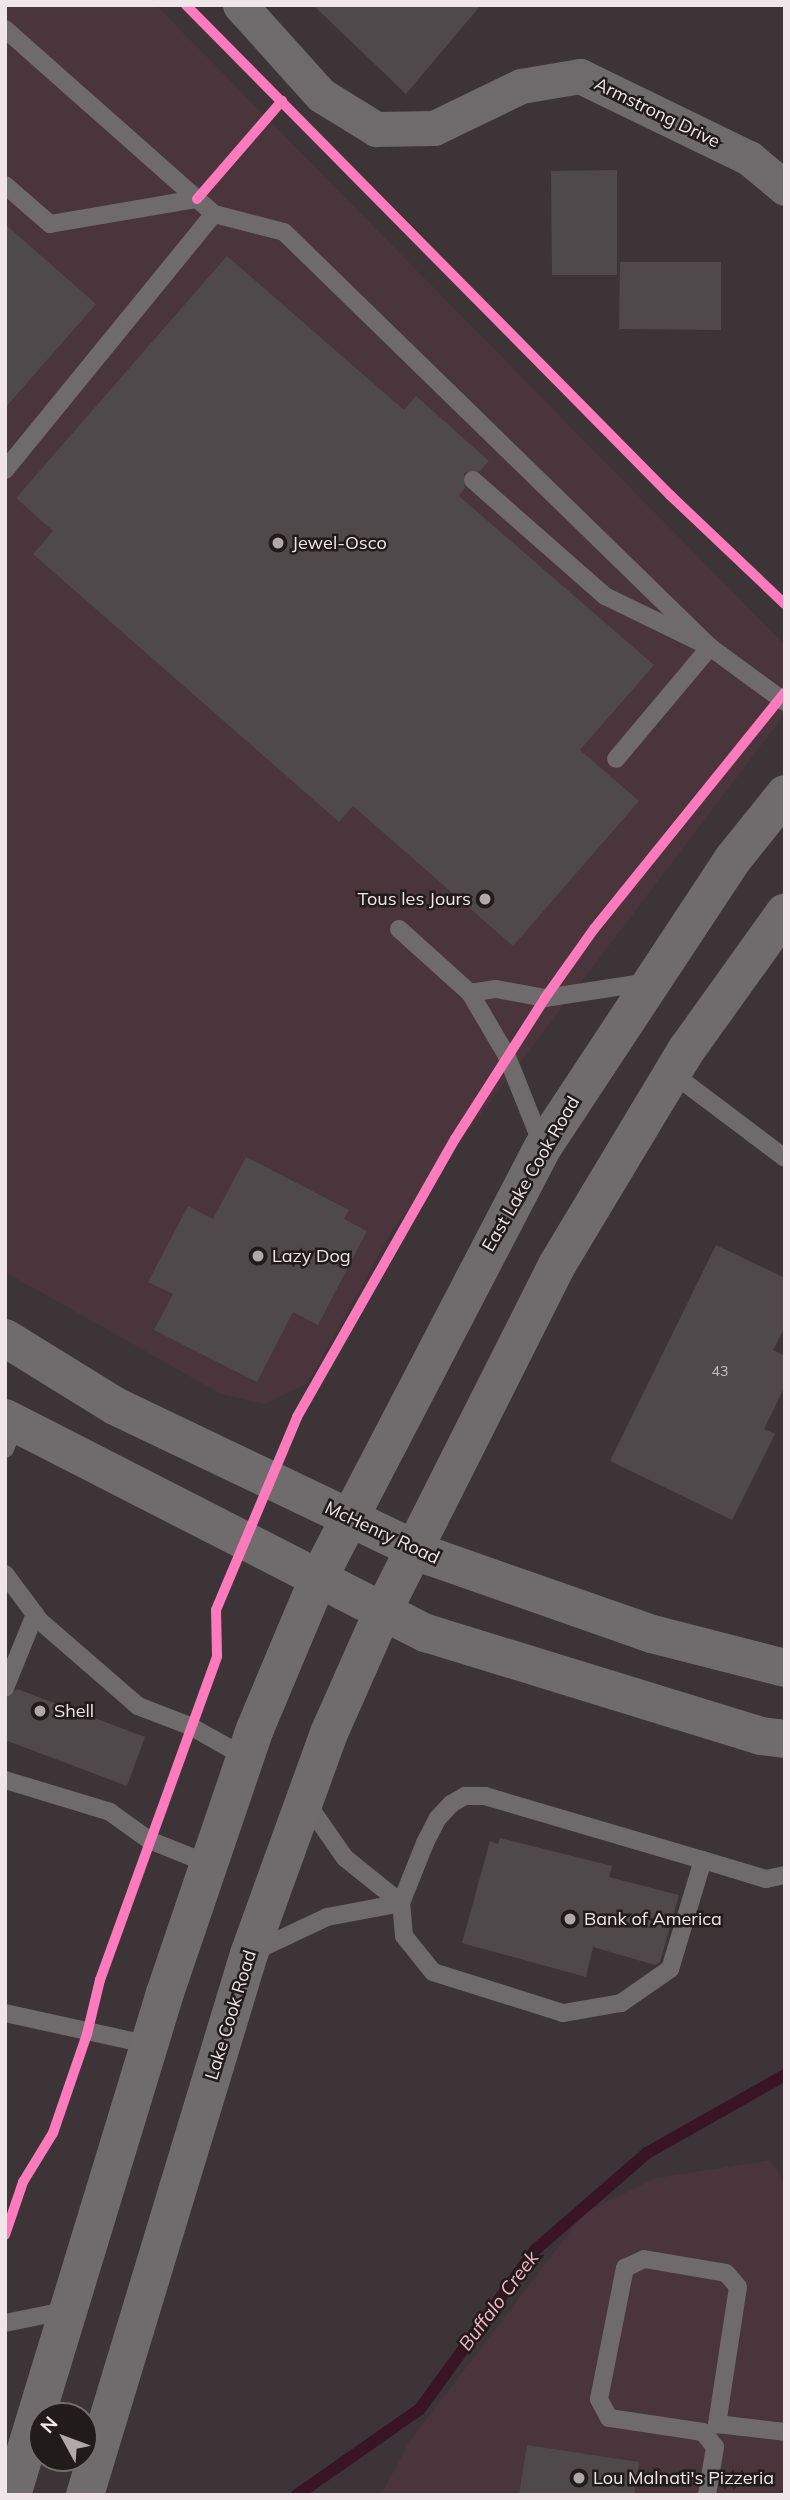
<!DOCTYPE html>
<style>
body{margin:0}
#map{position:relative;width:790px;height:2500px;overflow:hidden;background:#3c3436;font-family:Mulish,sans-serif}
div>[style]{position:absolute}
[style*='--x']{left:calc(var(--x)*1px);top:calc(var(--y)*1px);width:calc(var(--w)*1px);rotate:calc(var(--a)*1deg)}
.built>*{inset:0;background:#49353b}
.stream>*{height:12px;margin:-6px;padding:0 6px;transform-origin:6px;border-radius:6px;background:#391422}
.building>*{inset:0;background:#50494b}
.lane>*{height:18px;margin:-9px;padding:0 9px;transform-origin:9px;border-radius:9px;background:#6f6a6c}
.street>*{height:35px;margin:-17.5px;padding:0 17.5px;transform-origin:17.5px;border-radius:17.5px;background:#6f6a6c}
.primary>*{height:38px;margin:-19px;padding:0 19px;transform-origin:19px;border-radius:19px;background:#706b6c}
.cycleway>*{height:10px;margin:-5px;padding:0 5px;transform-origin:5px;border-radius:5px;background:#fd7abc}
.dots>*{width:19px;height:19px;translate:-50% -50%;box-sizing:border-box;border:4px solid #211b1c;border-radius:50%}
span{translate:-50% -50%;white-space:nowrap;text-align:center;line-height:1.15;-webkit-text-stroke:5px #211b1c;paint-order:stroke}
.number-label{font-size:14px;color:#c8bfc2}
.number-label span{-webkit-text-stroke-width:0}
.street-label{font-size:18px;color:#f0e6e9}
.poi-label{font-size:18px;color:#f0e6e9}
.left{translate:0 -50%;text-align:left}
.right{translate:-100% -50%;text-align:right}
.water-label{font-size:19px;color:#f7b8ca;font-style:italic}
.frame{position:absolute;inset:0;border:7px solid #f0e6e9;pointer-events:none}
.north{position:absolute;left:28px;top:2402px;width:70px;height:70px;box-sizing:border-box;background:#211b1c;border:2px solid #746c6e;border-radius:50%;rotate:311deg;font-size:19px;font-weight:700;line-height:28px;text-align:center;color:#f0e6e9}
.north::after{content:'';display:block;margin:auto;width:24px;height:32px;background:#b1a8aa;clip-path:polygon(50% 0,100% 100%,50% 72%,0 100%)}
</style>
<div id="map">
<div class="built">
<div style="clip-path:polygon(5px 5px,156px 5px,785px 645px,785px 714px,392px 1231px,308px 1383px,265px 1404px,221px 1394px,5px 1272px)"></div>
<div style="clip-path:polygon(770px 2160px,785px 2183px,785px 2495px,381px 2495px,409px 2442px,585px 2212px,656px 2178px)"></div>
</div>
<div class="stream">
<div style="--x:297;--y:2495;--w:150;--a:-35"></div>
<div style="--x:420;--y:2409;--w:196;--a:-54.1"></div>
<div style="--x:535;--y:2250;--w:148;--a:-40.9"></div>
<div style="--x:647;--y:2153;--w:159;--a:-29.5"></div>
</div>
<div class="building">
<div style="clip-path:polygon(313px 5px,481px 5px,406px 94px)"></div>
<div style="clip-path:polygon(617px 170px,617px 275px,552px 275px,551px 171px)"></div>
<div style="clip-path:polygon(5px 224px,96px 304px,5px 408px)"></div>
<div style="clip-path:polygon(227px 256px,404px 410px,416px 396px,489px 461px,480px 471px,464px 473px,465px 488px,459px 496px,654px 665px,580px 750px,639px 801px,513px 946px,353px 806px,339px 822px,33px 554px,53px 531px,16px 498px)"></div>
<div style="clip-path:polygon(620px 262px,721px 262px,721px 330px,619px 329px)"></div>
<div style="clip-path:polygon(246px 1157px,349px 1210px,344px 1219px,367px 1231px,318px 1325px,293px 1312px,257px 1382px,154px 1330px,173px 1294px,148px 1282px,188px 1206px,213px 1219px)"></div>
<div style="clip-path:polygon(716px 1245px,785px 1278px,785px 1327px,773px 1350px,785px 1356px,785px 1386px,764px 1429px,775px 1434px,732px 1520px,610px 1461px)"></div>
<div style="clip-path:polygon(17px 1689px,145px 1737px,127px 1786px,5px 1740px,5px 1699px)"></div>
<div style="clip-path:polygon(500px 1838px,612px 1866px,609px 1877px,679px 1895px,660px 1962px,655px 1965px,593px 1947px,586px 1977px,462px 1943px,490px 1841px,498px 1844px)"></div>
<div style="clip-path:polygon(527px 2445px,639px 2462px,634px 2495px,519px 2495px)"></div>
</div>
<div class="lane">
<div style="--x:5;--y:29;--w:279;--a:41.5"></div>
<div style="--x:214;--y:214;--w:72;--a:14.4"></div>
<div style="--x:284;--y:232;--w:595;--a:44.25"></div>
<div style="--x:710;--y:647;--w:93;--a:36.3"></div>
<div style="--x:5;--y:185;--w:60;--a:40.9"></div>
<div style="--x:50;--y:224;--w:149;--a:-9.7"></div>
<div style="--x:5;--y:470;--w:330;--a:-50.8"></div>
<div style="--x:473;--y:480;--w:176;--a:41.3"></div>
<div style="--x:605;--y:596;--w:117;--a:25.9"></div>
<div style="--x:710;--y:647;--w:146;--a:130"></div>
<div style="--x:399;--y:929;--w:96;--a:42"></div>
<div style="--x:470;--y:993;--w:71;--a:59.5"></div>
<div style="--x:506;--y:1054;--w:100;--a:68.3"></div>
<div style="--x:470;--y:993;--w:26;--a:-9"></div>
<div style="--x:496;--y:989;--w:50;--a:10.4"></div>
<div style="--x:545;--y:998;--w:106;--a:-8.7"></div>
<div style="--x:672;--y:1073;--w:141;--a:37"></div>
<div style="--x:5;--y:1449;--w:27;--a:-68"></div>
<div style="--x:5;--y:1574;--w:59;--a:53.3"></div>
<div style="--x:40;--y:1621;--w:130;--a:40.9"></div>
<div style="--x:138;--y:1706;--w:56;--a:21"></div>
<div style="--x:190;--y:1726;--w:63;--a:29.4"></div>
<div style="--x:5;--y:1688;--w:80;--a:-67.9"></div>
<div style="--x:5;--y:1780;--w:110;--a:16.9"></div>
<div style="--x:110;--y:1812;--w:48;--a:35.7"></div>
<div style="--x:149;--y:1840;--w:65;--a:21.8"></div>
<div style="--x:703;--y:1860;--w:114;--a:106.8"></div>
<div style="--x:670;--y:1969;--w:60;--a:145.2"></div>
<div style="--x:621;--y:2003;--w:59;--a:170.2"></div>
<div style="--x:563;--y:2013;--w:136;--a:-162.5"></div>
<div style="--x:433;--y:1972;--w:46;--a:-128.9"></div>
<div style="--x:404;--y:1936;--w:33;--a:-95"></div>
<div style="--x:401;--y:1903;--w:65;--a:-68.2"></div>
<div style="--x:425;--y:1843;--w:28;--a:-63"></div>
<div style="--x:438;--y:1818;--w:19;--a:-47"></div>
<div style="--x:451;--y:1804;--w:16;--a:-30"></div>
<div style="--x:465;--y:1796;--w:20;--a:0"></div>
<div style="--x:485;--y:1796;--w:227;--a:16.4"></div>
<div style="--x:703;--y:1860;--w:66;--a:16.8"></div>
<div style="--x:766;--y:1879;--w:19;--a:-12"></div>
<div style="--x:255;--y:1951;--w:80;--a:-25.3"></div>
<div style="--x:327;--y:1917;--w:75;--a:-10.7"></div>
<div style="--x:401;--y:1903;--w:72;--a:-141.2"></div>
<div style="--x:345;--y:1858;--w:68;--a:-124.9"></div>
<div style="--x:5;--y:2013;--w:148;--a:12.4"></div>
<div style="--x:5;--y:2323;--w:65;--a:-11.5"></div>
<div style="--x:707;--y:2495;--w:49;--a:-80.5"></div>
<div style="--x:715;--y:2447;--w:19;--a:-129"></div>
<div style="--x:703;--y:2432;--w:95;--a:-171.5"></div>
<div style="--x:609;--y:2418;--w:21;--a:-118"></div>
<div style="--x:599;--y:2399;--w:134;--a:-78.8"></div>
<div style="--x:625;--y:2268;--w:21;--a:-25"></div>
<div style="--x:644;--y:2259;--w:83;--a:9.7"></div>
<div style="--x:726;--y:2273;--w:18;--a:49"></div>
<div style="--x:738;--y:2287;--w:139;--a:98.7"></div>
<div style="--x:717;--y:2424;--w:68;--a:6.7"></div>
</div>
<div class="street">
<div style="--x:240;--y:5;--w:121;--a:48"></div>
<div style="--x:321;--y:95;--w:65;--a:31.7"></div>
<div style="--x:376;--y:129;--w:58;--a:-1"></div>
<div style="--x:434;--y:128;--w:97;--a:-25.8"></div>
<div style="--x:521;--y:86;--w:60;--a:-9.6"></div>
<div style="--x:580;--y:76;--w:188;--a:25.9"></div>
<div style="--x:749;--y:158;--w:47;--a:39.8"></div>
</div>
<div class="primary">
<div style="--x:5;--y:1338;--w:129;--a:31.7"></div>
<div style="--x:115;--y:1406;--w:351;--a:25.5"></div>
<div style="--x:432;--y:1557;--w:233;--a:19.3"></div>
<div style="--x:652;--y:1634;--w:137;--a:14.3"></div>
<div style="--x:5;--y:1418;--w:473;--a:27.1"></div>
<div style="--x:426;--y:1633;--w:350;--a:17.1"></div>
<div style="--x:761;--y:1736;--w:24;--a:7"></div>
<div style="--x:12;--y:2495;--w:525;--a:-73.05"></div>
<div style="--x:165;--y:1993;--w:279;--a:-71.2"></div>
<div style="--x:255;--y:1729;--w:163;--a:-67.2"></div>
<div style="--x:318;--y:1579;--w:487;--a:-62.5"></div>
<div style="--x:543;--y:1147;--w:345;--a:-56.6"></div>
<div style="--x:733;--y:859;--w:83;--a:-51.3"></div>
<div style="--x:85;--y:2495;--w:565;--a:-73.14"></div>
<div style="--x:249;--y:1954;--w:235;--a:-70.1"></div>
<div style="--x:329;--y:1733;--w:133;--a:-66.1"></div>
<div style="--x:383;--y:1611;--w:387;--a:-63.3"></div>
<div style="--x:557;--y:1265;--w:252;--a:-59"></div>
<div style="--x:687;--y:1049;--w:168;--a:-54.4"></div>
</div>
<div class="cycleway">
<div style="--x:186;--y:5;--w:689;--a:45.35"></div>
<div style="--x:670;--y:495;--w:158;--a:43.5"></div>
<div style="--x:197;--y:199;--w:130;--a:-49.1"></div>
<div style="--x:5;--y:2235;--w:56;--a:-71.2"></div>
<div style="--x:23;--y:2182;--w:57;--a:-58.5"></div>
<div style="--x:53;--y:2133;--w:105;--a:-71"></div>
<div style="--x:87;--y:2034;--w:56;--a:-76.5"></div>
<div style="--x:100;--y:1980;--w:344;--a:-70.1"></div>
<div style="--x:217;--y:1656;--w:46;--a:-91.2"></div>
<div style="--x:216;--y:1610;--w:209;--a:-67.2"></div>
<div style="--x:297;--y:1417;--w:320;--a:-60.4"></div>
<div style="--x:455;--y:1139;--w:167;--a:-57.4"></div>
<div style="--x:545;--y:998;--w:85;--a:-54.6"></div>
<div style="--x:594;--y:929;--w:304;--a:-51.1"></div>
</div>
<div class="dots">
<div style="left:278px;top:543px;background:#b1a8aa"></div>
<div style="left:485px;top:899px;background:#b1a8aa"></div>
<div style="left:258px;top:1256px;background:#b1a8aa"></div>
<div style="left:40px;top:1711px;background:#b1a8aa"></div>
<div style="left:570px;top:1919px;background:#b1a8aa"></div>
<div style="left:579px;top:2478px;background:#b1a8aa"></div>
</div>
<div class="number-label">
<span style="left:720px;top:1371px">43</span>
</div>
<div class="street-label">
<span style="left:657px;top:113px;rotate:26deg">Armstrong Drive</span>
<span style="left:531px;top:1174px;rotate:-60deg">East Lake Cook Road</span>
<span style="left:382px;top:1533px;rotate:25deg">McHenry Road</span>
<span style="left:231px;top:2015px;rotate:-73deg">Lake Cook Road</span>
</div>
<div class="poi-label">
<span class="left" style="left:292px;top:543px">Jewel-Osco</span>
<span class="right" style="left:471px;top:899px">Tous les Jours</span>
<span class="left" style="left:272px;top:1256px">Lazy Dog</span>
<span class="left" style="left:54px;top:1711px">Shell</span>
<span class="left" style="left:584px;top:1919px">Bank of America</span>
<span class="left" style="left:593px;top:2478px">Lou Malnati's Pizzeria</span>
</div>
<div class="water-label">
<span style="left:499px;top:2301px;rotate:-53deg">Buffalo Creek</span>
</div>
<div class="frame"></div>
<div class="north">N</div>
</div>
